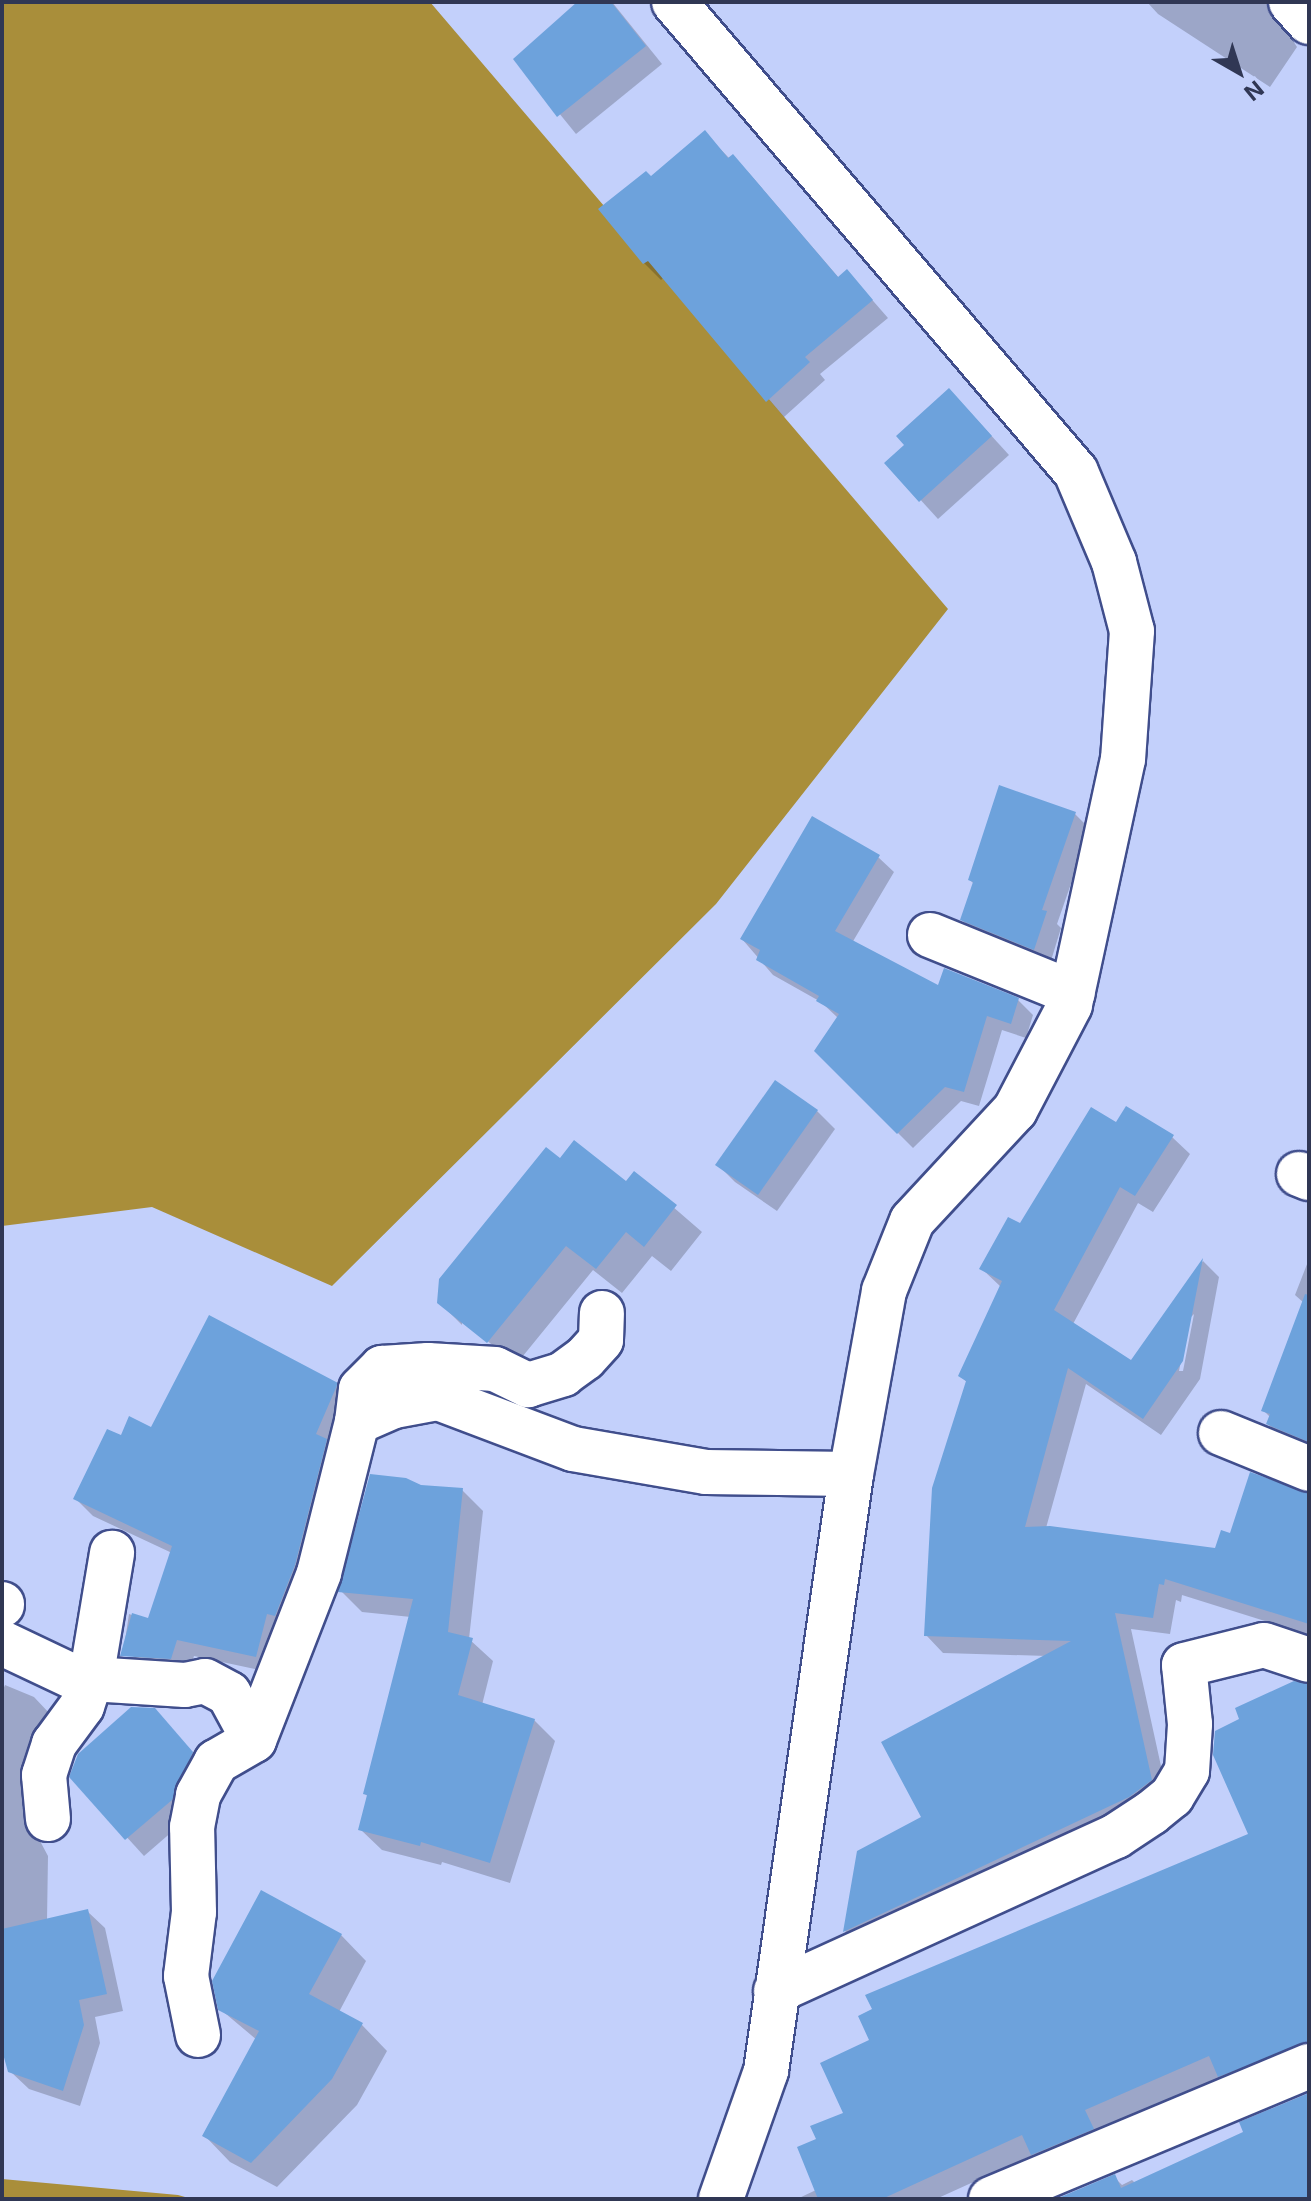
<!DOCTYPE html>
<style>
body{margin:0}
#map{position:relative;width:1311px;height:2201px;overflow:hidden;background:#c3d0fb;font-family:Inter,sans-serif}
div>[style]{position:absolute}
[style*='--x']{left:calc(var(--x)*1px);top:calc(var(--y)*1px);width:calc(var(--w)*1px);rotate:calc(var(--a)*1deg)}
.forest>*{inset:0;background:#a98e3a}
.shadow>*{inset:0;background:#0003}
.building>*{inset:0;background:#6da2dc}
.roads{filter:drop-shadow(2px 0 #404e8c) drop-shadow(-2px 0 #404e8c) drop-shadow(0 2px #404e8c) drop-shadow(0 -2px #404e8c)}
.minor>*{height:44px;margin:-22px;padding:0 22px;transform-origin:22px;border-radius:22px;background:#fff}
span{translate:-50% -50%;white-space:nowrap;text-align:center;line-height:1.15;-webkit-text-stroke:6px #c3d0fb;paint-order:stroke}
.frame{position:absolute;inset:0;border:4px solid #303754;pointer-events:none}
.north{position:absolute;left:1199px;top:32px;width:80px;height:80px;-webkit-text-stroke:6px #c3d0fb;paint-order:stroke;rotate:141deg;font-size:22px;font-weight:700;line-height:32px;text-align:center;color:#303754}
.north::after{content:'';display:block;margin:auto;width:28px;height:36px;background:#303754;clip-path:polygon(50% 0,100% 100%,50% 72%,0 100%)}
</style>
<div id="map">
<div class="forest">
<div style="clip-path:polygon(2px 2px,430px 2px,948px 609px,716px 904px,332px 1286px,152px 1207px,2px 1226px)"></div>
<div style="clip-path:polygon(2px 2179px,178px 2195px,192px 2199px,2px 2199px)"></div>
</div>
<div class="shadow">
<div style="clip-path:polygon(582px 2px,612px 2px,662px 64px,576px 134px,515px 59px)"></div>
<div style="clip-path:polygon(1147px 2px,1291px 2px,1283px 25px,1297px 47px,1270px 87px,1158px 14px)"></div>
<div style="clip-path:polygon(705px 133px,730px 159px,749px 173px,839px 278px,847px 271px,888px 318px,820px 374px,825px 380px,784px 417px,664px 277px,661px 280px,644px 263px,651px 178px)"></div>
<div style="clip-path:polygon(967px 409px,1009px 455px,938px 519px,887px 463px)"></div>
<div style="clip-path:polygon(1075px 814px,1090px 829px,1057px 924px,1061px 928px,1050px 964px,977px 935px,962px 920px,974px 884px,970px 880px)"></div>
<div style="clip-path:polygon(878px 857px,894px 872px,852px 943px,939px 988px,1018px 1000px,1033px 1015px,1026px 1038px,1002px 1030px,979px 1106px,961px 1101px,913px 1148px,816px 1051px,838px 1018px,821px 1002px,773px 975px,742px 939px)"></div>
<div style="clip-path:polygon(817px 1111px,835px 1129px,777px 1211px,735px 1182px,717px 1164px)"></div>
<div style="clip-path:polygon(evenodd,1117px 1125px,1172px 1137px,1190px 1154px,1153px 1212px,1138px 1203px,1073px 1324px,1132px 1363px,1203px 1261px,1219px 1277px,1200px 1379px,1161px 1435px,1086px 1384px,1046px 1528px,1217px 1550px,1232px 1535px,1309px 1495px,1309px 1635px,1182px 1595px,1181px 1602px,1176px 1600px,1170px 1634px,1131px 1629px,1168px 1798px,862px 1948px,845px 1931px,859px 1852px,923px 1818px,1047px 1656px,943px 1653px,926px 1635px,968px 1383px,960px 1376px,1001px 1287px,982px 1269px,1117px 1125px,1194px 1314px,1183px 1371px,1179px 1371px,1189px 1319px,1194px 1314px)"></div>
<div style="clip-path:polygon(560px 1161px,626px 1184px,635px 1174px,702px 1232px,671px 1271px,652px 1256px,622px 1293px,593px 1270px,514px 1367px,465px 1328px,494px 1351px,496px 1348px,462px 1320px,462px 1325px,439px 1302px)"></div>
<div style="clip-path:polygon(1309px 1259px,1309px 1452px,1286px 1442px,1268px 1424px,1271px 1418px,1263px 1410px,1304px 1303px,1295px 1295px)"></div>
<div style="clip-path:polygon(336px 1385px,354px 1402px,273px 1673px,194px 1656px,188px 1675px,141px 1664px,124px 1647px,129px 1614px,149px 1621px,172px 1553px,93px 1516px,76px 1499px,122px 1437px)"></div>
<div style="clip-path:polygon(420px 1487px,462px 1490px,483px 1511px,469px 1639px,493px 1661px,482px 1705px,534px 1720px,555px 1741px,510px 1883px,442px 1862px,441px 1865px,382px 1850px,360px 1829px,369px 1797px,365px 1794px,411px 1617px,362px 1612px,341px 1591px)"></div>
<div style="clip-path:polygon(5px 1685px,34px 1697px,51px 1715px,51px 1738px,22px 1807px,38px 1823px,40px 1841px,48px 1856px,47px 1921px,87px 1911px,105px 1928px,123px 2011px,95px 2017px,100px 2043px,80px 2106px,29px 2089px,11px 2072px,2px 2031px,2px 1692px)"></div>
<div style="clip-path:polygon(1309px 1685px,1309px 2041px,1101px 2128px,1110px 2147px,1048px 2167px,1035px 2154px,936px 2199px,797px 2199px,816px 2190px,818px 2140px,846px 2114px,872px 2041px,1251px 1835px)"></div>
<div style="clip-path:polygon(154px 1710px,210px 1771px,189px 1817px,144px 1856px,72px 1777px)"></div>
<div style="clip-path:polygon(341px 1935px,366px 1961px,339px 2012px,362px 2025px,387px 2051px,357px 2105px,277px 2187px,230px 2162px,205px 2136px,257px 2040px,220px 2009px)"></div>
<div style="clip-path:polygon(1309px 2103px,1309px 2199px,1061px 2199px,1114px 2177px,1122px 2185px,1132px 2180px,1136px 2184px)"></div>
</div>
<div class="building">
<div style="clip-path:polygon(577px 2px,611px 2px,646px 46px,557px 117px,513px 59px)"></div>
<div style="clip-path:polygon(705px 130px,728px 158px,733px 154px,838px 277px,847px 269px,873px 300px,805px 357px,810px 362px,766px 402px,648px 261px,643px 264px,598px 209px,646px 171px,651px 176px)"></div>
<div style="clip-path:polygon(949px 388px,992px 436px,919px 502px,884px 463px,904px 445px,896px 436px)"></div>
<div style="clip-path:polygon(999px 785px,1076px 812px,1042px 910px,1047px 911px,1034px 950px,960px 920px,973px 882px,968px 880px)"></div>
<div style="clip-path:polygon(812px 816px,880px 855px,835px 931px,938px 985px,944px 968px,1019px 998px,1011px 1024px,987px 1016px,964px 1092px,945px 1087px,897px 1134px,814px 1051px,839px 1014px,816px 1001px,819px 996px,756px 960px,760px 950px,740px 939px)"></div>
<div style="clip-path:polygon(775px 1080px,818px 1110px,758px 1195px,715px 1165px)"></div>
<div style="clip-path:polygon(1126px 1106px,1174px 1135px,1135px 1196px,1120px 1187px,1054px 1310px,1131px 1360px,1203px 1258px,1183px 1361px,1143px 1419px,1068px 1368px,1025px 1527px,1050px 1526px,1215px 1548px,1221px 1530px,1230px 1533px,1250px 1472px,1309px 1493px,1309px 1624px,1165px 1579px,1164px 1585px,1159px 1584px,1153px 1618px,1115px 1613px,1152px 1780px,1129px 1797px,843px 1932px,857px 1851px,921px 1817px,881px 1742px,1071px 1641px,924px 1636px,932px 1488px,966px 1381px,958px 1376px,1002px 1281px,979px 1269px,1008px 1217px,1020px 1223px,1091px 1107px,1116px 1122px)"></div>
<div style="clip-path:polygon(574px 1140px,626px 1181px,634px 1171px,677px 1205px,644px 1247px,626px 1232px,596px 1269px,566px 1246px,487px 1343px,437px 1303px,439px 1279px,546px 1147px,560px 1158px)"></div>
<div style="clip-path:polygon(1305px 1294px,1309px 1295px,1309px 1442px,1266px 1424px,1270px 1414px,1261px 1411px)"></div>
<div style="clip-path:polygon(209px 1315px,338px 1383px,316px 1434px,327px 1439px,295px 1565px,275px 1616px,267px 1614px,256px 1657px,177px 1640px,171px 1659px,120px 1656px,132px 1613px,148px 1618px,172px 1546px,73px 1499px,107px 1429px,121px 1435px,129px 1416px,151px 1427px)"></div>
<div style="clip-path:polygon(370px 1474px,406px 1478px,421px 1485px,463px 1488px,448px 1632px,473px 1638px,458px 1695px,535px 1719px,490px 1863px,421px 1842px,420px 1846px,358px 1830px,367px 1795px,363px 1794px,413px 1599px,338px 1592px)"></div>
<div style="clip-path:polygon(1294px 1681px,1309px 1684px,1309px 2042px,1218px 2077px,1209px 2056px,1085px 2110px,1094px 2129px,1031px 2155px,1022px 2135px,882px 2199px,818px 2199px,797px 2147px,816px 2139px,810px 2126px,843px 2113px,820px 2063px,869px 2040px,858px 2016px,872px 2009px,865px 1995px,1248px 1834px,1213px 1755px,1215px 1731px,1239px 1719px,1235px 1708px)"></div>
<div style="clip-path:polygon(131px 1707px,155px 1708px,193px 1752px,172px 1800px,125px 1840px,69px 1777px,78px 1754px)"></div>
<div style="clip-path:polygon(261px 1890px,342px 1934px,309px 1994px,363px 2023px,332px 2079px,251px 2163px,202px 2136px,259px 2031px,218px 2010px,212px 1981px)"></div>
<div style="clip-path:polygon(88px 1909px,107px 1994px,79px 2000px,84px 2025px,63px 2091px,8px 2072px,2px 2050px,2px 1929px)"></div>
<div style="clip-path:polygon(1309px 2093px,1309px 2199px,1056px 2199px,1115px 2174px,1121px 2188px,1243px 2132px,1239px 2122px)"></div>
</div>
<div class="roads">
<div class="minor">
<div style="--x:674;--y:2;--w:618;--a:49.46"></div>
<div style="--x:1076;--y:472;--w:98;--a:67.1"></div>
<div style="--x:1114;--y:562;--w:71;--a:75.4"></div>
<div style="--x:1132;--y:631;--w:128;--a:94"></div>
<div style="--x:1123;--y:759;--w:252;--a:102.2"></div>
<div style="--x:1070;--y:1005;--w:119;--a:117.6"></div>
<div style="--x:1015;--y:1110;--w:151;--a:132.9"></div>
<div style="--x:912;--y:1221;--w:75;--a:111.8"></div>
<div style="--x:884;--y:1291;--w:186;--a:100.2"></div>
<div style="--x:851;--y:1474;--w:603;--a:98.1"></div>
<div style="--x:766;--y:2071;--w:136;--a:109.4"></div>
<div style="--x:1291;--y:2;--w:27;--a:48"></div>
<div style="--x:930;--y:935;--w:154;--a:22.1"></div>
<div style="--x:1299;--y:1174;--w:11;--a:22"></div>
<div style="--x:357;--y:1422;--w:33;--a:-83"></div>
<div style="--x:361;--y:1389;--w:30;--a:-45"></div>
<div style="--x:382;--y:1368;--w:46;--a:-3.7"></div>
<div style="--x:428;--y:1365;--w:67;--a:3.4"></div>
<div style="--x:495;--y:1369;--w:37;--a:26"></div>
<div style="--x:528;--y:1385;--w:37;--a:-17"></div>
<div style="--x:563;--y:1374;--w:27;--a:-36"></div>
<div style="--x:585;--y:1358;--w:24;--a:-48"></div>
<div style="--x:601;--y:1340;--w:27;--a:-88"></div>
<div style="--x:1221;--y:1433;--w:95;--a:22.2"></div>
<div style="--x:2;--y:1604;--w:1;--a:90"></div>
<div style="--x:2;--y:1643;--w:82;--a:25.3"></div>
<div style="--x:76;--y:1678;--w:109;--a:3.7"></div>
<div style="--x:185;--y:1685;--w:20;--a:-11"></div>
<div style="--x:205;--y:1681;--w:27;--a:28"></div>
<div style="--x:229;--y:1694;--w:52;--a:61.5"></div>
<div style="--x:254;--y:1740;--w:179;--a:-68.7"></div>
<div style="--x:319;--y:1573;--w:156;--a:-75.9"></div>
<div style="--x:357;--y:1422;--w:40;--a:-23.4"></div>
<div style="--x:394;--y:1406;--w:45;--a:-10.3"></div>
<div style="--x:438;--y:1398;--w:144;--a:20.7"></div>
<div style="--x:573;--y:1449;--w:135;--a:9.8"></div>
<div style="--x:706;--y:1472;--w:145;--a:0.8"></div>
<div style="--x:48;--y:1819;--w:44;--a:-95.2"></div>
<div style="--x:44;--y:1775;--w:33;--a:-72"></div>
<div style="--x:54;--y:1744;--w:47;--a:-53.6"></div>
<div style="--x:82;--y:1706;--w:28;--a:-72"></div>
<div style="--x:91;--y:1679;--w:128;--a:-80.5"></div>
<div style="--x:776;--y:1991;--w:374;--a:-24.5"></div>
<div style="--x:1116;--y:1836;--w:42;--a:-33.3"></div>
<div style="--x:1151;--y:1813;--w:27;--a:-39"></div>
<div style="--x:1172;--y:1796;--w:29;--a:-59"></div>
<div style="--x:1187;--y:1771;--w:47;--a:-86.3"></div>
<div style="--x:1190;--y:1724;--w:59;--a:-95.8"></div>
<div style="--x:1184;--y:1665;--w:82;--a:-14"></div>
<div style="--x:1264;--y:1645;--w:47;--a:18.4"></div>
<div style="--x:198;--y:2035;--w:60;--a:-101.5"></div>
<div style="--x:186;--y:1976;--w:64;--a:-82.9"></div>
<div style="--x:194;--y:1912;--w:85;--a:-91.3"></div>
<div style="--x:192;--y:1827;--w:33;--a:-79"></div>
<div style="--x:198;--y:1795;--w:38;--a:-61"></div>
<div style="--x:216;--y:1762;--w:44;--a:-30.1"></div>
<div style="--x:991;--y:2199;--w:345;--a:-22.7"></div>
</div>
</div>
<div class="frame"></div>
<div class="north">N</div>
</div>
